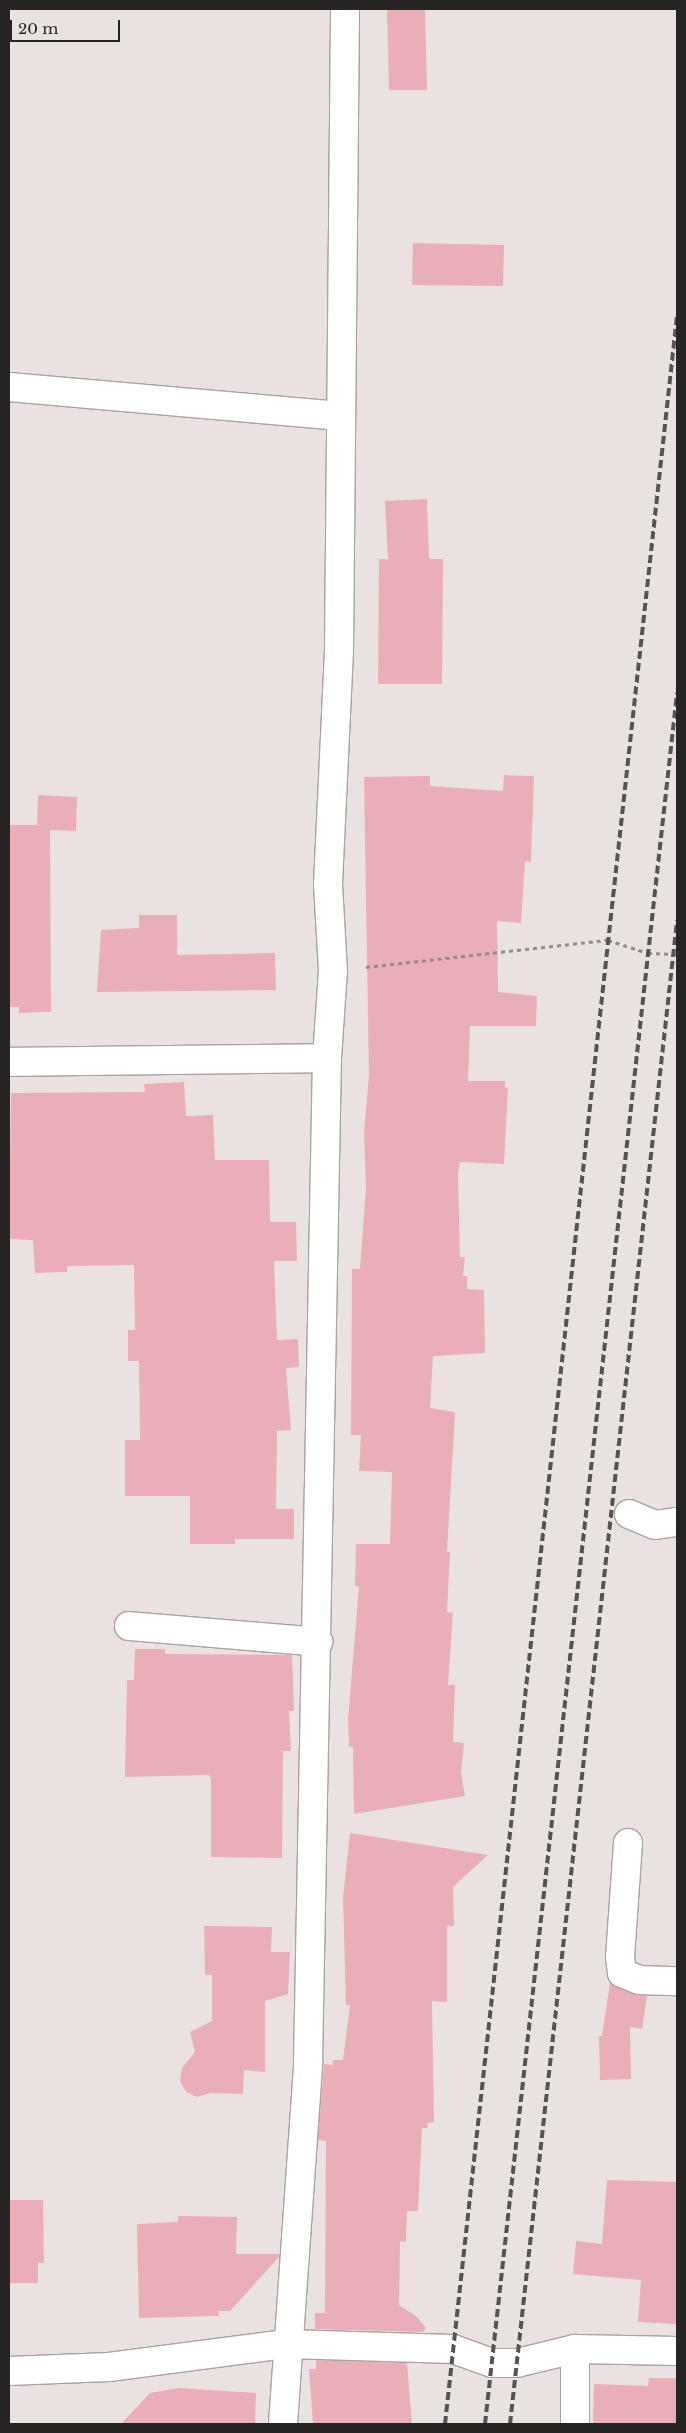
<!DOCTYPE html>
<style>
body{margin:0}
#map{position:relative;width:686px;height:2433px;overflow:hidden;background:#e9e2e1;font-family:"Libre Baskerville",serif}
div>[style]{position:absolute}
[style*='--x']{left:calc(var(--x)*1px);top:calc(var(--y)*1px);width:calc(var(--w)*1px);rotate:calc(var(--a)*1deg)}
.building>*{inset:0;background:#eaaeb9}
.path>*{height:3px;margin-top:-1.5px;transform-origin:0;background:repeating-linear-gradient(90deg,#918c8b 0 4px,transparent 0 8px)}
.roads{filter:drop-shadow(1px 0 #a8a1a0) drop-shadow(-1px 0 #a8a1a0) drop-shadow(0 1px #a8a1a0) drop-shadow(0 -1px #a8a1a0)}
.street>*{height:28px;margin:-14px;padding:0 14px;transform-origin:14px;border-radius:14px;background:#fff}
.rail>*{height:4px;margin-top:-2px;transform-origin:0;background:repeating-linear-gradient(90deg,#565352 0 8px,transparent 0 12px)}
span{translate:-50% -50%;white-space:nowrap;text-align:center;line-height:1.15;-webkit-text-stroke:4px #e9e2e1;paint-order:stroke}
.frame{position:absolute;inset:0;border:10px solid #272524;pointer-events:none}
.scale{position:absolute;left:10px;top:20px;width:110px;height:22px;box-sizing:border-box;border:2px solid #272524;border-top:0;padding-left:6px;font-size:15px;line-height:18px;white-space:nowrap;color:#272524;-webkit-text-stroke:4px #e9e2e1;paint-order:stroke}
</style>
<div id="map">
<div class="building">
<div style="clip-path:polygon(387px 9px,425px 9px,427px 90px,389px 90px)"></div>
<div style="clip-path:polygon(413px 243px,504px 245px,503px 286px,412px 285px)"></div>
<div style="clip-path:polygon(427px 499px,429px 559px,443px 559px,442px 684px,378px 684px,379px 559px,388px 559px,385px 501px)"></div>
<div style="clip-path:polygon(504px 775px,534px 776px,531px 862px,525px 861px,521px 923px,497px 921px,498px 992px,537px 996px,536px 1026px,470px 1026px,468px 1081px,505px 1081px,505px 1088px,508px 1087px,504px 1164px,460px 1162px,458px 1174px,460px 1257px,465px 1257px,463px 1276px,467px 1276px,467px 1289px,484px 1290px,485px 1353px,433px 1356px,430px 1408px,455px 1412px,447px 1552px,450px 1552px,447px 1612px,453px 1613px,448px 1685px,455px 1685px,453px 1742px,464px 1743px,461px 1773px,465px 1796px,354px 1814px,353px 1747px,349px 1747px,348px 1720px,359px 1586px,355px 1586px,356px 1544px,390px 1544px,392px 1472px,359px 1471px,361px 1435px,351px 1435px,352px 1269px,360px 1269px,366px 1188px,364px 1132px,369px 1075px,364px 777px,430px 776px,430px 786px,503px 791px)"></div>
<div style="clip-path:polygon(38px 795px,77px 797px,76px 831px,50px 830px,51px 1012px,19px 1013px,19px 1007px,9px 1007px,9px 825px,37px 825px)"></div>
<div style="clip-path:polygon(139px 915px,177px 915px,177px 955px,275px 953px,276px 990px,97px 992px,101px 930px,139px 928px)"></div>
<div style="clip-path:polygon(184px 1082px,186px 1116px,213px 1115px,215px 1160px,269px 1160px,270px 1222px,296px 1222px,297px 1261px,274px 1261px,277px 1340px,298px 1339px,299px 1367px,286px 1368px,291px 1430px,277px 1431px,276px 1509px,294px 1509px,294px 1539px,235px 1539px,235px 1544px,190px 1544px,190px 1496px,125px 1496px,125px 1440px,140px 1440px,139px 1361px,128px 1361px,128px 1330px,135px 1330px,134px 1265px,67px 1266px,67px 1272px,35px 1273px,33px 1240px,9px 1239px,11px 1093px,145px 1092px,144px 1084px)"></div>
<div style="clip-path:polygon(135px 1649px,165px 1649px,165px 1654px,292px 1655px,294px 1711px,289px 1711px,291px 1751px,283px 1751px,282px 1858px,211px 1857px,211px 1778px,209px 1775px,125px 1777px,127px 1680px,134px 1680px)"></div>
<div style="clip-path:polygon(350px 1833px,488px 1855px,453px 1887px,454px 1926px,447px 1926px,447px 2002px,432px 2001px,434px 2122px,427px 2123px,428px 2128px,422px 2128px,418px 2211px,407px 2211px,406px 2242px,400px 2241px,399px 2305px,417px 2317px,426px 2328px,423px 2332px,315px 2329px,315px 2313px,325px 2313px,326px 2141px,318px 2140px,324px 2064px,333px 2065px,333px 2060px,343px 2060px,350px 2005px,346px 2005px,343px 1898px)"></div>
<div style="clip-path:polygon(204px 1926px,272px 1927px,271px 1952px,290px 1952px,288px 1994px,265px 2001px,265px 2072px,244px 2070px,243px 2094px,210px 2093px,197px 2097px,186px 2092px,180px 2081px,182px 2068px,195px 2052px,190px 2032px,212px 2021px,212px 1975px,205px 1975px)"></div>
<div style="clip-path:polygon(610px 1983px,633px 1994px,647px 1996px,642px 2029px,630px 2027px,631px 2079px,600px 2080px,599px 2036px,602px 2036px)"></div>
<div style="clip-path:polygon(607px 2180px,677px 2182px,677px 2324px,638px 2322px,641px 2280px,573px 2274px,576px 2241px,602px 2244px)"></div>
<div style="clip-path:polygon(9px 2200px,43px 2200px,44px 2263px,38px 2263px,38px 2283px,9px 2283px)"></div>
<div style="clip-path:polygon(178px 2216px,237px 2217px,236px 2254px,279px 2254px,279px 2257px,230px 2311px,218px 2311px,219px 2316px,139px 2318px,137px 2224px,178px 2222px)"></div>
<div style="clip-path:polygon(316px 2360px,407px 2363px,412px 2424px,313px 2424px,309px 2369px,316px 2369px)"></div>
<div style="clip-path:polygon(649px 2378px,677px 2378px,677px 2424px,593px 2424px,594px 2384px,648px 2386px)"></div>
<div style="clip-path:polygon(179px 2388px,256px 2393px,255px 2424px,121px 2424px,150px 2393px)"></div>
</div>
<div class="path">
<div style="--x:366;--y:967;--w:244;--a:-6.4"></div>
<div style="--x:608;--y:940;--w:42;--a:18"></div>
<div style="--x:648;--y:953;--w:29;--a:2"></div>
</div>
<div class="roads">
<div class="street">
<div style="--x:9;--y:387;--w:333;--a:5"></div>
<div style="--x:9;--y:1062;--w:318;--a:-0.7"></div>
<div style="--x:629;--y:1514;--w:28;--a:23"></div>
<div style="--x:655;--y:1525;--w:22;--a:-8"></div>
<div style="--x:129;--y:1626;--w:190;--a:4.8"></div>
<div style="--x:628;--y:1843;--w:114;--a:94"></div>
<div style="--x:620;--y:1957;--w:16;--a:83"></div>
<div style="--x:622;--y:1973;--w:18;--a:22"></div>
<div style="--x:639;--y:1980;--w:38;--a:2"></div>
<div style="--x:575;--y:2349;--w:75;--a:90"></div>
<div style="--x:9;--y:2371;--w:100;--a:-2.3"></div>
<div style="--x:109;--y:2367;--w:179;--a:-7.4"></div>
<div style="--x:287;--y:2344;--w:166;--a:1.7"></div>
<div style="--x:453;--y:2349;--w:41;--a:19.7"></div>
<div style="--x:492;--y:2363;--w:25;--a:0"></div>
<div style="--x:517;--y:2363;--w:60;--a:-13.6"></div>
<div style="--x:575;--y:2349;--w:102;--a:1.1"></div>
<div style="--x:283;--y:2424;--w:362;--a:-86"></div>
<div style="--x:308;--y:2063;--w:1005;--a:-88.92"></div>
<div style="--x:327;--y:1058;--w:87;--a:-86.1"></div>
<div style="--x:333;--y:971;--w:87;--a:-93.3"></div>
<div style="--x:328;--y:884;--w:235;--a:-87.3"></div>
<div style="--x:339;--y:649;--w:640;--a:-89.46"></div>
</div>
</div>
<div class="rail">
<div style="--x:445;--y:2424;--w:2121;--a:-83.72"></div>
<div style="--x:485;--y:2424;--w:1742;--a:-83.67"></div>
<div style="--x:510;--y:2424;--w:1513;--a:-83.66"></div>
</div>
<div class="frame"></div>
<div class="scale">20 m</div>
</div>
